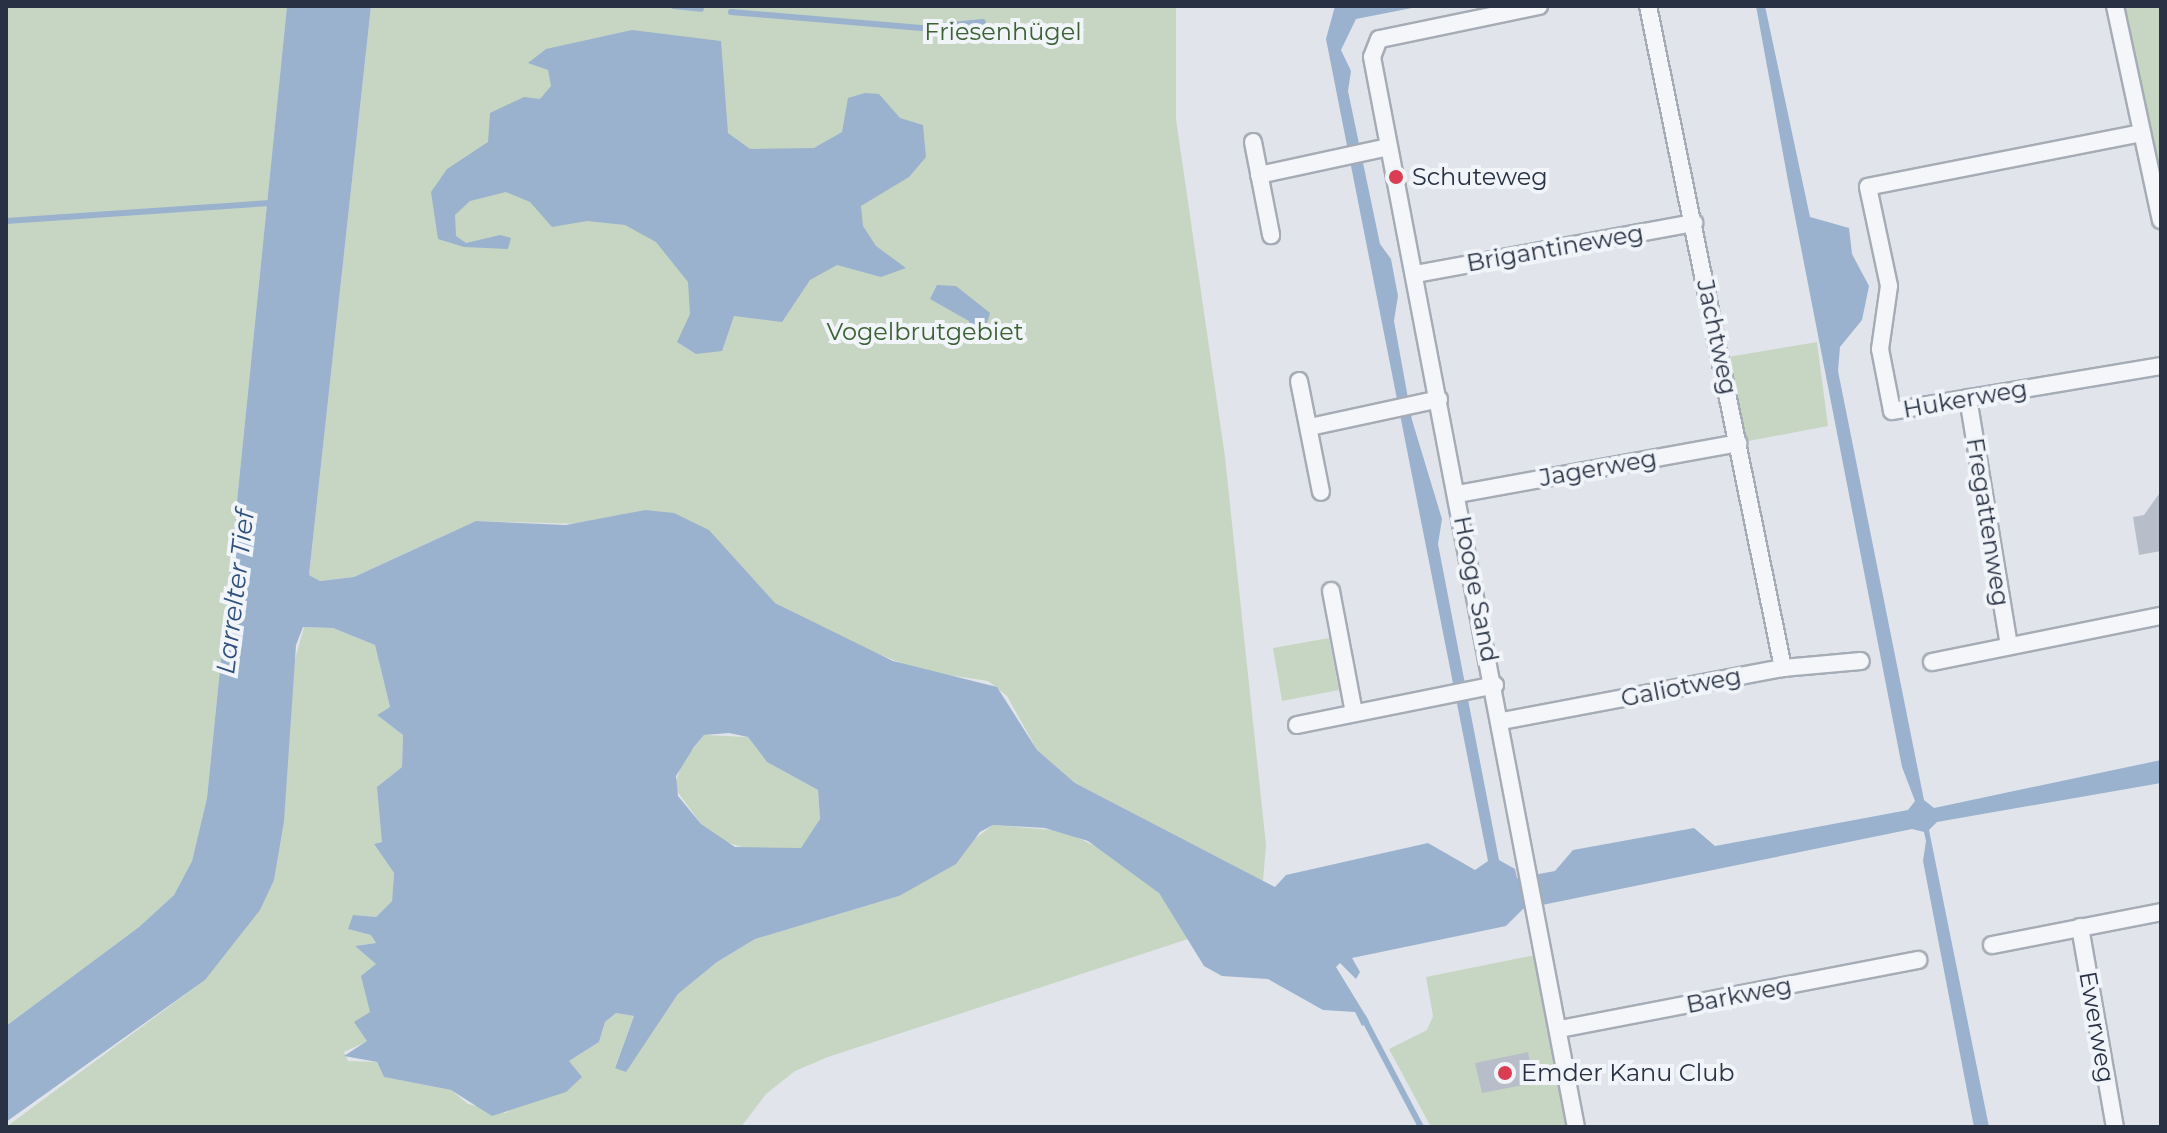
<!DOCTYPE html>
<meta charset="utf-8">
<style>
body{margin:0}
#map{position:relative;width:2167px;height:1133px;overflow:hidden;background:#e1e5eb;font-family:Montserrat,sans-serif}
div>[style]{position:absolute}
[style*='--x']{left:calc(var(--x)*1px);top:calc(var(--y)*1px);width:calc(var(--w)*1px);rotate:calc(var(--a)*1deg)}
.green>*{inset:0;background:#c7d6c2}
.water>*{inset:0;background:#9ab2ce}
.stream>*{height:6px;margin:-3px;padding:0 3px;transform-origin:3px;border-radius:3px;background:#9ab2ce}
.building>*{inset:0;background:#b8bec9}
.roads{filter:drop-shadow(2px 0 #a6acb6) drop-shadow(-2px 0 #a6acb6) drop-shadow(0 2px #a6acb6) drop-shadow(0 -2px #a6acb6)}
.minor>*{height:16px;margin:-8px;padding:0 8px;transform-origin:8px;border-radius:8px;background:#f5f6f9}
.dots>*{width:22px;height:22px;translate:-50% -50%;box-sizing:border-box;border:4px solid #f1f4f8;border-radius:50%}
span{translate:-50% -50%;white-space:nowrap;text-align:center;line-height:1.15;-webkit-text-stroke:8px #f1f4f8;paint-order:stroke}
.park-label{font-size:24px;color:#3c6134}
.poi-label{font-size:24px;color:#283244}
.left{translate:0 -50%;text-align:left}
.street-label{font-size:24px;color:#283244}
.water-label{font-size:26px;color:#2f507c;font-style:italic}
.frame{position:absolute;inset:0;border:8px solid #283244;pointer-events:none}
</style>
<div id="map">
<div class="green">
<div style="clip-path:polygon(6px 6px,287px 6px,207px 798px,192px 861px,174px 895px,139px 927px,6px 1026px)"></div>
<div style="clip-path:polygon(371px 6px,1176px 6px,1176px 119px,1225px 457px,1266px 845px,1263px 881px,1075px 783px,1037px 750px,1007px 696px,988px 681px,921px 671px,871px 651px,775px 603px,723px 546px,645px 510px,585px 524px,476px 521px,354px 577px,320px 581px,309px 575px)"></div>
<div style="clip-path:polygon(2115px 6px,2161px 6px,2161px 212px)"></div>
<div style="clip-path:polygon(1817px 342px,1828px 426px,1738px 443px,1722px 358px)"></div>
<div style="clip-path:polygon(304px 627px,333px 628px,375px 645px,390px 707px,377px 715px,403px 735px,402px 767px,387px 779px,382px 842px,374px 844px,394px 873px,392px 901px,376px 917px,349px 929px,372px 935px,376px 943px,355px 946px,376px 963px,368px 1041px,344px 1052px,348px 1061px,377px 1062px,384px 1077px,451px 1090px,468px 1104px,506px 1113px,519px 1103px,566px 1092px,569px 1061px,599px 1042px,605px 1022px,616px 1013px,634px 1016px,615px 1067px,626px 1071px,678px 994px,717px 962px,755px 939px,899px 896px,993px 825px,1065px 831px,1118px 858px,1159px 893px,1188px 939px,828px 1057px,795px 1071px,766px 1094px,741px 1127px,6px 1127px,205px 980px)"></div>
<div style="clip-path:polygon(1329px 638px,1339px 690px,1282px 701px,1273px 648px)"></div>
<div style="clip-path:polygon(704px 735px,748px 737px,767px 762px,818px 790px,820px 819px,810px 841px,801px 848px,754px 851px,720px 840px,701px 824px,674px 787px,682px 763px)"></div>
<div style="clip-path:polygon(1545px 953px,1576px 1127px,1431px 1127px,1389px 1049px,1427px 1030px,1433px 1016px,1426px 977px)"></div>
</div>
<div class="water">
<div style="clip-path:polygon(evenodd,287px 6px,371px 6px,309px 575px,320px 581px,354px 577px,476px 521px,566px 525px,645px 510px,674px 513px,709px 530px,775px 603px,893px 661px,997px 687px,1037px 750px,1075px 783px,1275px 887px,1286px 875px,1428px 843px,1475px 870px,1488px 861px,1326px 39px,1335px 6px,1422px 6px,1356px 19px,1341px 50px,1351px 71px,1348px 91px,1380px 244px,1391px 259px,1398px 296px,1394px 321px,1412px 420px,1442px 519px,1438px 544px,1499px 860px,1515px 869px,1517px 878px,1555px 871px,1573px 850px,1694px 828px,1715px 846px,1908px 810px,1915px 801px,1902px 767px,1788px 181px,1756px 6px,1765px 6px,1810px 217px,1849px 228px,1852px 254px,1869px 286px,1862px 320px,1840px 347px,1838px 371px,1924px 800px,1934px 808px,2161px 760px,2161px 783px,1937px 822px,1929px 830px,1989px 1127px,1974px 1127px,1923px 861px,1926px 841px,1924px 832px,1912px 829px,1523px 909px,1506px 926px,1352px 958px,1360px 972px,1356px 979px,1340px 963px,1336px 967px,1369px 1021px,1362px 1026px,1355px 1012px,1323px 1010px,1268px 979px,1222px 976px,1204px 966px,1159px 893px,1088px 841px,1045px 828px,993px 825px,980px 832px,956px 864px,899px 896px,755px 939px,717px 962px,678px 994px,626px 1072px,615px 1068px,634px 1016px,616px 1013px,605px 1022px,599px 1042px,569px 1061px,582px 1077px,566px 1092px,492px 1116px,451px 1090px,384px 1077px,377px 1062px,344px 1056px,367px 1041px,354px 1022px,370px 1012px,361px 976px,376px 964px,355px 946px,376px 943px,371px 935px,348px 929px,353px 915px,376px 917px,392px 901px,394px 873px,374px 844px,382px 842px,377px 787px,402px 767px,403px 735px,377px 715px,390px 707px,375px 645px,333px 628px,303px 627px,296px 645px,284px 821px,274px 880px,260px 910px,205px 980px,6px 1122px,6px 1026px,139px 927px,174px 895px,192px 861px,207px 798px,287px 6px,729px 733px,748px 737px,767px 762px,818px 790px,820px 819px,801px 848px,735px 847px,701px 824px,678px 796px,676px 776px,694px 747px,704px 735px,729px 733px)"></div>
<div style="clip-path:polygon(632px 30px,721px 41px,728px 133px,750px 149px,814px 148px,842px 132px,848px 98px,865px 93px,879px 94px,900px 118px,923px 125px,926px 157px,909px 177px,861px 206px,863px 226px,876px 246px,906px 268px,881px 277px,837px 265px,810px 280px,782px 322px,734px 316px,722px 351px,696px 354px,677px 342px,690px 314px,688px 282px,656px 242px,625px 225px,587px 221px,552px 227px,530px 202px,506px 192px,470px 201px,455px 215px,456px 236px,466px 243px,500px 235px,511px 238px,508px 249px,464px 247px,438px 239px,431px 192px,447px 169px,488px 142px,490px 113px,524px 97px,540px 99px,551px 86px,548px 70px,528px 63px,546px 49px)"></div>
<div style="clip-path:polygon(937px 285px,956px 286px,990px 313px,984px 333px,972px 335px,969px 321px,930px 299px)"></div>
</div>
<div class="stream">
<div style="--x:674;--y:6;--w:27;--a:6"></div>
<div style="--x:731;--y:12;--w:191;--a:4.8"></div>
<div style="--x:921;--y:28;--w:62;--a:-5.5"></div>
<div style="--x:6;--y:221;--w:265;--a:-3.9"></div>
<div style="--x:1363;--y:1017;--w:124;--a:62.2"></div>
</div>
<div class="building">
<div style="clip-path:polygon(2161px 491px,2161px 551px,2139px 555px,2133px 517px,2144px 515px)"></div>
<div style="clip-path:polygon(1528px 1052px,1534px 1083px,1482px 1093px,1475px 1063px)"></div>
</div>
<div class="roads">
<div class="minor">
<div style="--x:1539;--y:6;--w:163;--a:168.3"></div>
<div style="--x:1379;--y:39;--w:19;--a:111"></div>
<div style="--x:1372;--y:57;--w:1089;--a:79.21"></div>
<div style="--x:1648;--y:6;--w:676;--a:78.47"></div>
<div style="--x:2115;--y:6;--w:219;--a:77.9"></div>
<div style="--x:2142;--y:133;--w:279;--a:168.9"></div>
<div style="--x:1868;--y:187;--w:101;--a:78"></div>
<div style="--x:1889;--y:286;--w:64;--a:98.1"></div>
<div style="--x:1880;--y:349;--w:63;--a:79"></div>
<div style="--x:1892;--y:411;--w:273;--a:-9.5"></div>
<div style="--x:1253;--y:142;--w:95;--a:79"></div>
<div style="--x:1259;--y:175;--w:133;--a:-12.2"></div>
<div style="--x:1416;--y:274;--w:283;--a:-10.4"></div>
<div style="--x:1299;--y:381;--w:113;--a:78.8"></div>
<div style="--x:1968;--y:398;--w:251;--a:80.6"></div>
<div style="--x:1310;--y:427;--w:132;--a:-12.2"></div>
<div style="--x:1458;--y:494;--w:285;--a:-10.3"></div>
<div style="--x:1331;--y:591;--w:124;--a:79.3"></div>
<div style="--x:1932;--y:662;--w:234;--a:-11.4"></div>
<div style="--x:1502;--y:721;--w:286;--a:-10.7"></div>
<div style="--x:1783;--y:668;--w:78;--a:-5.1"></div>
<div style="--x:1297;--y:725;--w:202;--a:-11.4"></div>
<div style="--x:2080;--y:927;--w:203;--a:80.1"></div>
<div style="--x:1992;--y:945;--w:172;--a:-11"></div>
<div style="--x:1560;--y:1029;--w:365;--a:-10.9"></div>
</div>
</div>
<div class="dots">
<div style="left:1396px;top:177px;background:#d93e52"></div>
<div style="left:1505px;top:1073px;background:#d93e52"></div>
</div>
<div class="park-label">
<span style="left:1003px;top:32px">Friesenhügel</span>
<span style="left:925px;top:332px">Vogelbrutgebiet</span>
</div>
<div class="poi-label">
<span class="left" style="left:1412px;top:177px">Schuteweg</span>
<span class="left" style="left:1521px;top:1073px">Emder Kanu Club</span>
</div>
<div class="street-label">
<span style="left:1555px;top:248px;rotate:-10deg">Brigantineweg</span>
<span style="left:1717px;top:337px;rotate:78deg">Jachtweg</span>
<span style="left:1965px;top:399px;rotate:-10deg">Hukerweg</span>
<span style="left:1598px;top:468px;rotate:-10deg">Jagerweg</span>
<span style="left:1988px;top:522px;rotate:81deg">Fregattenweg</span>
<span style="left:1476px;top:589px;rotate:79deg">Hooge Sand</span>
<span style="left:1681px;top:687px;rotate:-11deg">Galiotweg</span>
<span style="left:1739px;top:995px;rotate:-11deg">Barkweg</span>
<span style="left:2097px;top:1027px;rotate:80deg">Ewerweg</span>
</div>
<div class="water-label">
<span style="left:236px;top:592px;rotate:-83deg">Larrelter Tief</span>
</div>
<div class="frame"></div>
</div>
